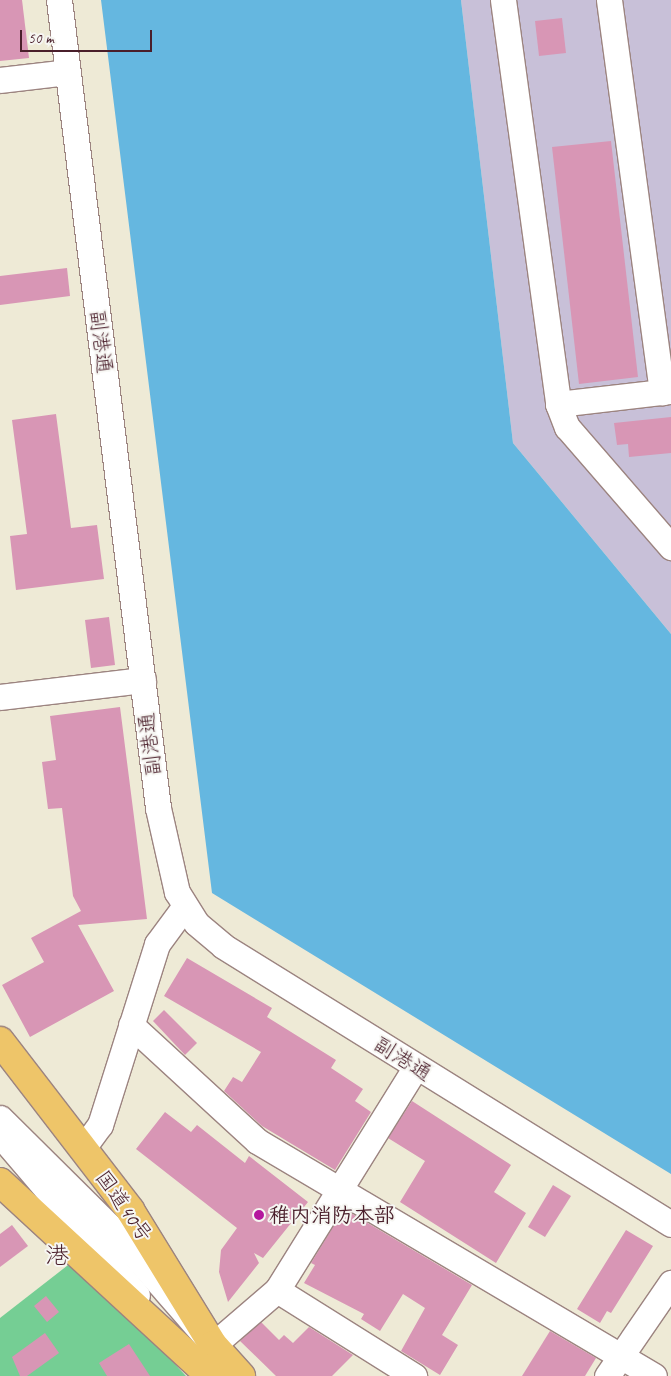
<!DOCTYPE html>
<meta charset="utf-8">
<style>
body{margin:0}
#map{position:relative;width:671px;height:1376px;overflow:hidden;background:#eeead6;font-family:Caveat,"Klee One",sans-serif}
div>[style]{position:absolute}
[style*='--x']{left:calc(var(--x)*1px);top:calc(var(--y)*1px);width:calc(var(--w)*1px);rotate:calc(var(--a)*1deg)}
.industrial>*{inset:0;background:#c8c0d8}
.green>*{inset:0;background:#75ce94}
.water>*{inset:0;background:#65b7e0}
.building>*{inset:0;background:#d896b5}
.roads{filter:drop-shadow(1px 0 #9c8480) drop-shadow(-1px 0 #9c8480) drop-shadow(0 1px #9c8480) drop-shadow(0 -1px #9c8480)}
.minor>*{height:25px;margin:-12.5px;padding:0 12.5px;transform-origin:12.5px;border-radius:12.5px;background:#fff}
.highway>*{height:28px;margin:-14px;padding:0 14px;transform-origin:14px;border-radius:14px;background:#eec569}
.dots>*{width:14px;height:14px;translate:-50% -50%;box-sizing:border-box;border:2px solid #f6f6f2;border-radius:50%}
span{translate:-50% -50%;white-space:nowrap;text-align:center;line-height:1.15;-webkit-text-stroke:4px #f6f6f2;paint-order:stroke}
.street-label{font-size:21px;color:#4a1f2b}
.poi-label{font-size:21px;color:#4a1f2b;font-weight:700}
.left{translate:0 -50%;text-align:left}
.quarter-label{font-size:24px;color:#4a1f2b}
.scale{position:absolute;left:20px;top:30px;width:132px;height:22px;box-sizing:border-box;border:2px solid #4a1f2b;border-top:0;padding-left:6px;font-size:15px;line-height:18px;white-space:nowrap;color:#4a1f2b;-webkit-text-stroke:4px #f6f6f2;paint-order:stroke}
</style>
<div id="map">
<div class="industrial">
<div style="clip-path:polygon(461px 0,671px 0,671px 634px,513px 443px)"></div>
</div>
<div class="green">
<div style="clip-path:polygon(72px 1262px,123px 1308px,186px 1376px,0 1376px,0 1318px)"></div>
</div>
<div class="water">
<div style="clip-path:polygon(101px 0,461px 0,513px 443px,671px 634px,671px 1174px,212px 893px)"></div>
</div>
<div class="building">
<div style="clip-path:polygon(0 0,22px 0,29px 58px,0 61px)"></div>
<div style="clip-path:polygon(562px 18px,566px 53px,539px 56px,535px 21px)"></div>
<div style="clip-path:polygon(611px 141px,638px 377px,579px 384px,552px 147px)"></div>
<div style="clip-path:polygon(67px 268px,70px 296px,0 305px,0 276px)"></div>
<div style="clip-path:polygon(56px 414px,71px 528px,97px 525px,104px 579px,16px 590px,10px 536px,27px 534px,12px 420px)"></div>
<div style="clip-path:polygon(671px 417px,671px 453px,629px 457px,628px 444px,617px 445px,614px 423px)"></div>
<div style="clip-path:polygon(109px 617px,115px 665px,91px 668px,85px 620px)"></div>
<div style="clip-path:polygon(120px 707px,147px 919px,78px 925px,114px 991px,30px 1037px,2px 985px,44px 962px,31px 938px,81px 911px,73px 896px,62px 808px,48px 809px,42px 762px,56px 760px,50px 716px)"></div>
<div style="clip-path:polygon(187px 958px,272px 1008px,267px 1017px,336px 1060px,331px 1068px,363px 1089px,355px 1101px,371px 1112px,335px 1170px,262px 1126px,224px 1091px,233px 1077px,242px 1082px,261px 1052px,164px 996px)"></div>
<div style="clip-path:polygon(164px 1010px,197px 1043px,185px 1055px,153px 1021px)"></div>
<div style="clip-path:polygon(412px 1101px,511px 1165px,494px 1192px,526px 1213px,496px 1263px,400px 1202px,425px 1161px,388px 1138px)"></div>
<div style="clip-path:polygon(165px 1112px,191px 1132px,197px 1125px,245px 1163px,249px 1156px,308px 1202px,263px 1258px,254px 1253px,259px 1263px,228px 1302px,219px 1272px,221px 1250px,237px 1228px,136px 1149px)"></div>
<div style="clip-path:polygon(553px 1185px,571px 1196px,545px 1237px,528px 1227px)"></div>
<div style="clip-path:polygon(344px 1209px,472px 1285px,442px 1335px,458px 1345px,440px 1375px,401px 1351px,425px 1308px,403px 1294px,380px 1331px,361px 1319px,364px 1314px,304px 1283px,315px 1265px,311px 1263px)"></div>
<div style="clip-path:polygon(12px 1225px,28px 1246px,0 1267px,0 1234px)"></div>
<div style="clip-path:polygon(626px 1230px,653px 1246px,611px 1313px,607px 1311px,600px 1323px,577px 1309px)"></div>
<div style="clip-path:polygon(46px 1296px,59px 1312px,47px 1322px,34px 1306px)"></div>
<div style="clip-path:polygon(261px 1322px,279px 1340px,284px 1335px,293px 1343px,309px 1327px,353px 1355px,332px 1376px,276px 1376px,240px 1341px)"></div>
<div style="clip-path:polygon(550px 1331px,596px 1358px,585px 1376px,522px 1376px)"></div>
<div style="clip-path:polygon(45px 1333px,59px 1353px,27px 1376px,20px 1376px,12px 1357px)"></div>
<div style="clip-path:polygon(129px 1344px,150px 1376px,107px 1376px,99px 1363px)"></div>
</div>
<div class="roads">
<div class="minor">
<div style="--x:59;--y:0;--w:814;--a:83.01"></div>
<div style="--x:158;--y:808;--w:86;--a:77.3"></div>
<div style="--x:177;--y:892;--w:36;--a:58"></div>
<div style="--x:196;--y:923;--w:35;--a:40"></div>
<div style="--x:223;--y:946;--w:527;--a:31.82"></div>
<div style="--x:503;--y:0;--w:408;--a:82.2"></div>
<div style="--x:558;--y:404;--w:25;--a:69"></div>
<div style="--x:567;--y:427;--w:159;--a:49.1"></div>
<div style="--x:609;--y:0;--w:396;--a:82.3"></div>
<div style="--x:0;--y:80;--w:68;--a:-6.7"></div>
<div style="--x:558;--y:404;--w:114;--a:-6.6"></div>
<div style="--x:0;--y:697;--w:144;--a:-6.8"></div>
<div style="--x:131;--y:1025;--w:171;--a:42.6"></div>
<div style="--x:257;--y:1141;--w:461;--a:30.6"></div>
<div style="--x:0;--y:1118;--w:155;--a:44.7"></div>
<div style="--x:110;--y:1227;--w:157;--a:48.9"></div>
<div style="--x:213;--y:1345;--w:84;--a:-40.7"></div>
<div style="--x:277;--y:1290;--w:263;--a:-58.1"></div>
<div style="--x:7;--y:1143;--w:200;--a:49.5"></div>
<div style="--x:83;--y:1148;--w:29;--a:-54"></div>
<div style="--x:100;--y:1125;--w:190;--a:-72.5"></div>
<div style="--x:157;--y:944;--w:47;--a:-53.6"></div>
<div style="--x:277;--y:1290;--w:162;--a:32.1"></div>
<div style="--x:607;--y:1376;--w:113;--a:-55.5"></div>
</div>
<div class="highway">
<div style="--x:0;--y:1041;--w:213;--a:52.4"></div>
<div style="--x:130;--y:1210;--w:158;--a:58.4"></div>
<div style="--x:213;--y:1345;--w:42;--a:47.9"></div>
<div style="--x:0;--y:1182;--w:286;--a:42.7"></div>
</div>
</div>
<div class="dots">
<div style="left:259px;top:1215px;background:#b5179e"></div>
</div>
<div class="street-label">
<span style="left:101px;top:342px;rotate:83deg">副港通</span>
<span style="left:150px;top:744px;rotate:-97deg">副港通</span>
<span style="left:403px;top:1059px;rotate:32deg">副港通</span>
<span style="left:124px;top:1206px;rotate:55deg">国道40号</span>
</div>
<div class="poi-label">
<span class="left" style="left:269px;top:1215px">稚内消防本部</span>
</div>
<div class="quarter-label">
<span style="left:57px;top:1256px">港</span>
</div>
<div class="scale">50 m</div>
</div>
